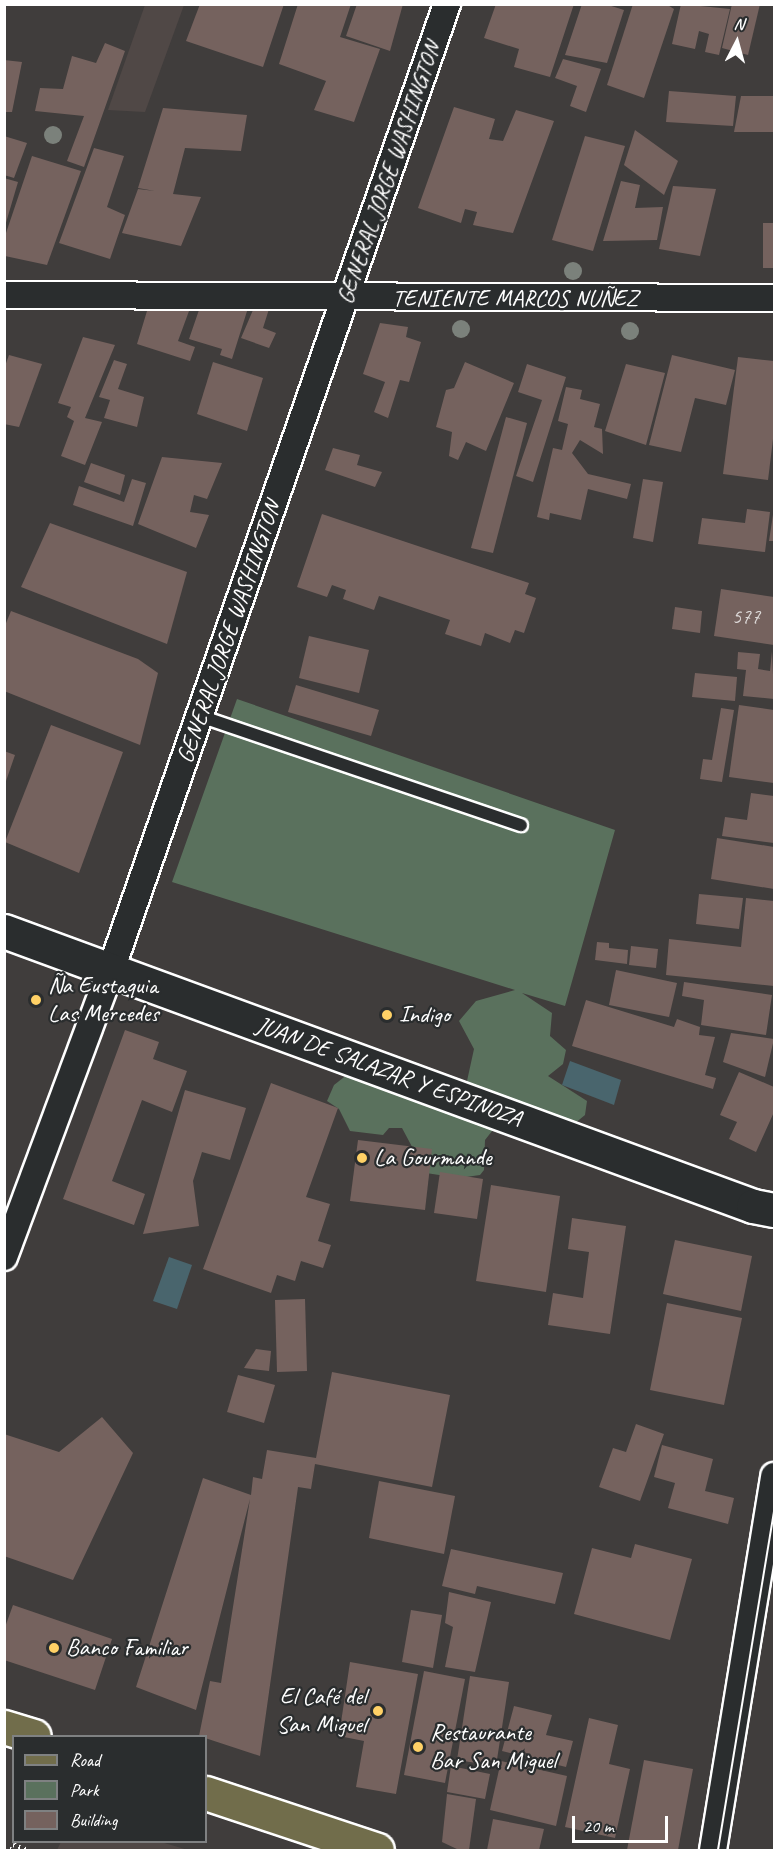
<!DOCTYPE html>
<meta charset="utf-8">
<style>
body{margin:0}
#map{position:relative;width:779px;height:1855px;overflow:hidden;background:#403d3c;font-family:Caveat,sans-serif}
div>[style]{position:absolute}
[style*='--x']{left:calc(var(--x)*1px);top:calc(var(--y)*1px);width:calc(var(--w)*1px);rotate:calc(var(--a)*1deg)}
.built>*{inset:0;background:#504846}
.green>*{inset:0;background:#5a715d}
.water>*{inset:0;background:#49656d}
.building>*{inset:0;background:#75625e}
.path>*{height:4px;margin-top:-2px;transform-origin:0;background:repeating-linear-gradient(90deg,#fff 0 1.5px,transparent 0 6px)}
.roads{filter:drop-shadow(2px 0 #fff) drop-shadow(-2px 0 #fff) drop-shadow(0 2px #fff) drop-shadow(0 -2px #fff)}
.lane>*{height:12px;margin:-6px;padding:0 6px;transform-origin:6px;border-radius:6px;background:#2a2d2e}
.street>*{height:26px;margin:-13px;padding:0 13px;transform-origin:13px;border-radius:13px;background:#2a2d2e}
.secondary>*{height:33px;margin:-16.5px;padding:0 16.5px;transform-origin:16.5px;border-radius:16.5px;background:#2a2d2e}
.primary>*{height:33px;margin:-16.5px;padding:0 16.5px;transform-origin:16.5px;border-radius:16.5px;background:#716d4b}
.tram>*{height:1.5px;margin:-0.75px;padding:0 0.75px;transform-origin:0.75px;border-radius:0.75px;background:#fff}
.trees>*{width:18px;height:18px;margin:-9px;border-radius:50%;background:#7b817b}
.dots>*{width:16px;height:16px;translate:-50% -50%;box-sizing:border-box;border:3px solid #2a2d2e;border-radius:50%}
span{translate:-50% -50%;white-space:nowrap;text-align:center;line-height:1.15;-webkit-text-stroke:4.5px #2a2d2e;paint-order:stroke}
.number-label{font-size:21px;color:#dcd8d7}
.number-label span{-webkit-text-stroke-width:0}
.street-label{font-size:24px;color:#fff}
.poi-label{font-size:24px;color:#fff}
.left{translate:0 -50%;text-align:left}
.right{translate:-100% -50%;text-align:right}
.frame{position:absolute;inset:0;border:6px solid #fff;pointer-events:none}
.legend{position:absolute;left:12px;top:1735px;width:195px;height:108px;box-sizing:border-box;background:#2a2d2e;border:2px solid #7f8182;margin:0;padding:8px 10px;list-style:none;font-size:18px;color:#fff}
.legend li{display:flex;align-items:center;gap:12px;height:30px}
.legend b{width:30px;border:2px solid #7f8182}
.north{position:absolute;left:707px;top:12px;width:60px;height:60px;-webkit-text-stroke:4px #2a2d2e;paint-order:stroke;rotate:6deg;font-size:16px;font-weight:700;line-height:24px;text-align:center;color:#fff}
.north::after{content:'';display:block;margin:auto;width:21px;height:27px;background:#fff;clip-path:polygon(50% 0,100% 100%,50% 72%,0 100%)}
.scale{position:absolute;left:572px;top:1816px;width:96px;height:27px;box-sizing:border-box;border:3px solid #fff;border-top:0;padding-left:8px;font-size:18px;line-height:21px;white-space:nowrap;color:#fff;-webkit-text-stroke:4px #2a2d2e;paint-order:stroke}
</style>
<div id="map">
<div class="built">
<div style="clip-path:polygon(145px 5px,184px 5px,145px 112px,108px 110px)"></div>
<div style="clip-path:polygon(61px 1842px,161px 1842px,188px 1850px,57px 1850px)"></div>
</div>
<div class="green">
<div style="clip-path:polygon(237px 699px,615px 830px,565px 1006px,522px 993px,552px 1013px,550px 1036px,566px 1050px,563px 1064px,548px 1076px,587px 1101px,585px 1115px,574px 1124px,477px 1089px,467px 1081px,474px 1049px,459px 1021px,476px 1001px,515px 990px,172px 882px)"></div>
<div style="clip-path:polygon(362px 1063px,496px 1126px,485px 1140px,484px 1170px,480px 1175px,459px 1178px,426px 1173px,402px 1128px,389px 1128px,383px 1135px,350px 1131px,339px 1109px,327px 1101px,334px 1085px)"></div>
</div>
<div class="water">
<div style="clip-path:polygon(570px 1061px,621px 1080px,614px 1105px,562px 1085px)"></div>
<div style="clip-path:polygon(169px 1257px,192px 1265px,177px 1309px,153px 1301px)"></div>
</div>
<div class="building">
<div style="clip-path:polygon(200px 4px,284px 4px,263px 67px,186px 41px)"></div>
<div style="clip-path:polygon(298px 4px,351px 4px,340px 37px,380px 49px,354px 122px,314px 110px,326px 81px,279px 64px)"></div>
<div style="clip-path:polygon(357px 4px,403px 4px,390px 51px,346px 36px)"></div>
<div style="clip-path:polygon(496px 4px,574px 4px,550px 77px,514px 67px,519px 49px,484px 38px)"></div>
<div style="clip-path:polygon(582px 4px,605px 4px,624px 10px,607px 63px,565px 55px)"></div>
<div style="clip-path:polygon(633px 4px,666px 4px,674px 9px,644px 98px,607px 85px)"></div>
<div style="clip-path:polygon(681px 4px,730px 9px,719px 55px,705px 52px,709px 34px,699px 31px,695px 49px,672px 44px)"></div>
<div style="clip-path:polygon(732px 4px,760px 4px,748px 55px,722px 48px)"></div>
<div style="clip-path:polygon(105px 43px,125px 51px,84px 167px,67px 161px,84px 116px,35px 111px,40px 88px,63px 89px,72px 56px,96px 63px)"></div>
<div style="clip-path:polygon(563px 59px,601px 69px,586px 112px,570px 106px,577px 86px,555px 78px)"></div>
<div style="clip-path:polygon(4px 60px,22px 62px,12px 112px,4px 112px)"></div>
<div style="clip-path:polygon(669px 91px,736px 96px,733px 126px,666px 122px)"></div>
<div style="clip-path:polygon(741px 96px,774px 96px,774px 132px,734px 132px)"></div>
<div style="clip-path:polygon(454px 107px,495px 119px,489px 139px,503px 141px,516px 110px,554px 121px,513px 233px,473px 225px,477px 212px,465px 209px,461px 223px,418px 208px)"></div>
<div style="clip-path:polygon(163px 108px,247px 115px,241px 151px,185px 148px,173px 194px,201px 197px,181px 246px,122px 233px,138px 189px,155px 191px,138px 188px)"></div>
<div style="clip-path:polygon(635px 130px,678px 161px,664px 195px,624px 165px)"></div>
<div style="clip-path:polygon(4px 136px,27px 143px,14px 178px,4px 175px)"></div>
<div style="clip-path:polygon(585px 136px,625px 146px,593px 251px,552px 240px)"></div>
<div style="clip-path:polygon(94px 148px,124px 156px,107px 207px,125px 215px,110px 259px,59px 243px)"></div>
<div style="clip-path:polygon(32px 156px,81px 171px,47px 265px,5px 256px,5px 236px)"></div>
<div style="clip-path:polygon(4px 178px,18px 182px,5px 226px,4px 226px)"></div>
<div style="clip-path:polygon(621px 181px,640px 185px,635px 208px,663px 207px,657px 240px,603px 241px)"></div>
<div style="clip-path:polygon(673px 186px,716px 189px,700px 256px,659px 249px)"></div>
<div style="clip-path:polygon(763px 223px,774px 223px,774px 268px,763px 268px)"></div>
<div style="clip-path:polygon(248px 308px,232px 359px,220px 355px,222px 349px,189px 339px,199px 310px)"></div>
<div style="clip-path:polygon(269px 309px,263px 328px,276px 333px,269px 348px,241px 338px,253px 310px)"></div>
<div style="clip-path:polygon(147px 311px,189px 311px,178px 341px,195px 347px,190px 361px,137px 344px)"></div>
<div style="clip-path:polygon(380px 323px,408px 327px,406px 337px,421px 342px,409px 382px,400px 380px,388px 418px,374px 412px,385px 382px,363px 374px)"></div>
<div style="clip-path:polygon(83px 337px,115px 345px,85px 418px,102px 422px,85px 465px,61px 456px,74px 421px,67px 417px,71px 407px,58px 403px)"></div>
<div style="clip-path:polygon(9px 355px,42px 364px,19px 427px,4px 424px,4px 369px)"></div>
<div style="clip-path:polygon(672px 355px,735px 370px,726px 405px,695px 398px,681px 452px,649px 445px)"></div>
<div style="clip-path:polygon(738px 357px,774px 361px,774px 431px,768px 480px,723px 474px)"></div>
<div style="clip-path:polygon(114px 360px,127px 364px,118px 389px,144px 397px,137px 427px,104px 418px,110px 400px,99px 397px)"></div>
<div style="clip-path:polygon(213px 362px,263px 378px,247px 431px,197px 414px)"></div>
<div style="clip-path:polygon(465px 362px,514px 383px,486px 451px,466px 442px,458px 460px,449px 456px,452px 432px,436px 427px,446px 390px,454px 388px)"></div>
<div style="clip-path:polygon(527px 364px,566px 377px,533px 482px,516px 476px,542px 400px,518px 392px)"></div>
<div style="clip-path:polygon(626px 364px,665px 373px,646px 445px,605px 431px)"></div>
<div style="clip-path:polygon(566px 387px,582px 390px,580px 399px,600px 404px,594px 427px,602px 429px,603px 454px,580px 440px,572px 453px,588px 474px,631px 484px,627px 499px,588px 489px,581px 520px,550px 513px,549px 520px,537px 517px,553px 448px,562px 450px,568px 424px,558px 421px)"></div>
<div style="clip-path:polygon(506px 417px,527px 423px,493px 553px,471px 548px)"></div>
<div style="clip-path:polygon(333px 448px,360px 455px,357px 465px,382px 472px,375px 487px,325px 470px)"></div>
<div style="clip-path:polygon(162px 457px,222px 463px,207px 499px,194px 495px,190px 512px,209px 515px,196px 548px,138px 524px)"></div>
<div style="clip-path:polygon(91px 463px,125px 475px,120px 495px,84px 482px)"></div>
<div style="clip-path:polygon(132px 479px,146px 483px,133px 526px,73px 505px,79px 486px,124px 502px)"></div>
<div style="clip-path:polygon(643px 479px,663px 482px,653px 542px,633px 538px)"></div>
<div style="clip-path:polygon(774px 508px,774px 541px,769px 541px)"></div>
<div style="clip-path:polygon(747px 509px,770px 512px,765px 552px,698px 544px,702px 518px,745px 523px)"></div>
<div style="clip-path:polygon(322px 514px,529px 583px,525px 594px,536px 598px,524px 633px,515px 630px,510px 643px,485px 633px,481px 646px,445px 634px,450px 620px,379px 596px,374px 610px,343px 599px,346px 590px,332px 585px,327px 597px,297px 587px)"></div>
<div style="clip-path:polygon(50px 523px,187px 572px,167px 644px,21px 587px)"></div>
<div style="clip-path:polygon(721px 589px,774px 597px,774px 645px,714px 636px)"></div>
<div style="clip-path:polygon(675px 607px,702px 611px,700px 633px,672px 629px)"></div>
<div style="clip-path:polygon(11px 611px,138px 659px,158px 673px,140px 745px,4px 691px,4px 628px)"></div>
<div style="clip-path:polygon(309px 636px,369px 650px,359px 693px,299px 678px)"></div>
<div style="clip-path:polygon(772px 651px,774px 699px,743px 696px,746px 670px,737px 669px,738px 652px,760px 654px,758px 669px,770px 671px)"></div>
<div style="clip-path:polygon(695px 673px,737px 677px,735px 701px,692px 697px)"></div>
<div style="clip-path:polygon(296px 685px,379px 710px,371px 736px,288px 712px)"></div>
<div style="clip-path:polygon(739px 705px,774px 710px,774px 783px,729px 777px)"></div>
<div style="clip-path:polygon(721px 708px,734px 710px,722px 782px,700px 779px,703px 759px,712px 760px)"></div>
<div style="clip-path:polygon(51px 725px,123px 752px,79px 873px,5px 842px)"></div>
<div style="clip-path:polygon(4px 751px,15px 755px,5px 784px,4px 784px)"></div>
<div style="clip-path:polygon(751px 793px,774px 796px,774px 843px,722px 836px,725px 817px,747px 820px)"></div>
<div style="clip-path:polygon(717px 838px,774px 847px,774px 889px,711px 879px)"></div>
<div style="clip-path:polygon(699px 894px,743px 898px,739px 929px,696px 924px)"></div>
<div style="clip-path:polygon(746px 898px,774px 901px,774px 986px,666px 975px,669px 939px,741px 947px)"></div>
<div style="clip-path:polygon(597px 942px,609px 943px,609px 948px,628px 950px,627px 964px,595px 960px)"></div>
<div style="clip-path:polygon(631px 946px,658px 949px,656px 968px,629px 965px)"></div>
<div style="clip-path:polygon(616px 970px,677px 983px,669px 1017px,609px 1005px)"></div>
<div style="clip-path:polygon(684px 982px,772px 995px,766px 1035px,701px 1025px,704px 1000px,682px 996px)"></div>
<div style="clip-path:polygon(586px 1000px,674px 1027px,677px 1019px,700px 1027px,699px 1035px,715px 1037px,705px 1075px,716px 1078px,713px 1089px,572px 1046px)"></div>
<div style="clip-path:polygon(125px 1030px,159px 1042px,153px 1059px,187px 1071px,172px 1112px,142px 1100px,112px 1181px,145px 1194px,134px 1225px,63px 1199px)"></div>
<div style="clip-path:polygon(731px 1033px,774px 1039px,765px 1077px,723px 1062px)"></div>
<div style="clip-path:polygon(739px 1072px,774px 1087px,774px 1112px,756px 1152px,729px 1139px,737px 1122px,720px 1115px)"></div>
<div style="clip-path:polygon(271px 1083px,338px 1108px,306px 1197px,330px 1204px,318px 1241px,331px 1245px,323px 1268px,301px 1261px,295px 1281px,277px 1275px,271px 1293px,203px 1269px)"></div>
<div style="clip-path:polygon(185px 1090px,246px 1108px,230px 1160px,202px 1152px,193px 1181px,199px 1226px,143px 1234px)"></div>
<div style="clip-path:polygon(358px 1140px,432px 1149px,425px 1210px,350px 1201px)"></div>
<div style="clip-path:polygon(440px 1172px,483px 1179px,477px 1219px,434px 1213px)"></div>
<div style="clip-path:polygon(491px 1185px,560px 1196px,546px 1292px,476px 1281px)"></div>
<div style="clip-path:polygon(572px 1218px,626px 1226px,610px 1334px,548px 1325px,553px 1293px,583px 1298px,589px 1252px,568px 1249px)"></div>
<div style="clip-path:polygon(675px 1240px,752px 1256px,741px 1311px,663px 1294px)"></div>
<div style="clip-path:polygon(305px 1299px,307px 1371px,277px 1372px,275px 1300px)"></div>
<div style="clip-path:polygon(667px 1303px,742px 1318px,724px 1405px,650px 1390px)"></div>
<div style="clip-path:polygon(256px 1349px,271px 1351px,269px 1371px,244px 1368px)"></div>
<div style="clip-path:polygon(332px 1372px,450px 1395px,432px 1487px,315px 1464px,311px 1489px,298px 1487px,260px 1756px,199px 1736px,210px 1681px,221px 1683px,250px 1499px,196px 1710px,136px 1687px,203px 1478px,251px 1495px,253px 1477px,262px 1479px,267px 1450px,316px 1458px)"></div>
<div style="clip-path:polygon(238px 1375px,275px 1385px,264px 1423px,227px 1412px)"></div>
<div style="clip-path:polygon(102px 1417px,133px 1453px,73px 1580px,4px 1556px,4px 1434px,59px 1452px)"></div>
<div style="clip-path:polygon(636px 1424px,664px 1434px,640px 1501px,599px 1487px,613px 1448px,626px 1452px)"></div>
<div style="clip-path:polygon(662px 1445px,713px 1459px,705px 1491px,734px 1498px,728px 1524px,668px 1508px,675px 1483px,654px 1477px)"></div>
<div style="clip-path:polygon(379px 1481px,455px 1496px,444px 1554px,369px 1538px)"></div>
<div style="clip-path:polygon(635px 1544px,692px 1559px,670px 1640px,574px 1614px,592px 1548px,631px 1558px)"></div>
<div style="clip-path:polygon(451px 1549px,563px 1573px,555px 1604px,477px 1586px,475px 1594px,442px 1586px)"></div>
<div style="clip-path:polygon(449px 1592px,491px 1602px,475px 1672px,445px 1667px,453px 1627px,445px 1623px)"></div>
<div style="clip-path:polygon(13px 1605px,112px 1639px,95px 1690px,4px 1660px,4px 1630px)"></div>
<div style="clip-path:polygon(411px 1610px,442px 1615px,433px 1668px,402px 1662px)"></div>
<div style="clip-path:polygon(350px 1662px,418px 1674px,396px 1794px,356px 1787px,364px 1741px,339px 1736px)"></div>
<div style="clip-path:polygon(424px 1671px,465px 1679px,445px 1783px,404px 1775px)"></div>
<div style="clip-path:polygon(470px 1676px,509px 1682px,496px 1766px,457px 1760px)"></div>
<div style="clip-path:polygon(514px 1706px,552px 1715px,546px 1735px,573px 1741px,566px 1767px,502px 1751px)"></div>
<div style="clip-path:polygon(589px 1718px,618px 1725px,609px 1764px,630px 1769px,615px 1838px,565px 1827px)"></div>
<div style="clip-path:polygon(644px 1760px,693px 1769px,678px 1850px,627px 1850px)"></div>
<div style="clip-path:polygon(501px 1761px,567px 1776px,556px 1826px,490px 1810px)"></div>
<div style="clip-path:polygon(451px 1766px,490px 1774px,485px 1799px,447px 1792px)"></div>
<div style="clip-path:polygon(447px 1794px,476px 1799px,469px 1850px,459px 1850px,442px 1842px)"></div>
<div style="clip-path:polygon(493px 1819px,544px 1829px,539px 1850px,487px 1850px)"></div>
</div>
<div class="path">
<div style="--x:15;--y:1842;--w:4;--a:124"></div>
<div style="--x:13;--y:1845;--w:16;--a:18"></div>
<div style="--x:4;--y:1847;--w:9;--a:18"></div>
</div>
<div class="roads">
<div class="lane">
<div style="--x:200;--y:716;--w:339;--a:18.8"></div>
</div>
<div class="street">
<div style="--x:4;--y:295;--w:770;--a:0.22"></div>
<div style="--x:4;--y:1257;--w:306;--a:-69.6"></div>
<div style="--x:111;--y:970;--w:1023;--a:-70.82"></div>
<div style="--x:713;--y:1850;--w:379;--a:-80.7"></div>
</div>
<div class="secondary">
<div style="--x:4;--y:931;--w:798;--a:20.16"></div>
<div style="--x:753;--y:1206;--w:21;--a:11"></div>
</div>
<div class="primary">
<div style="--x:4;--y:1727;--w:31;--a:17"></div>
<div style="--x:206;--y:1793;--w:180;--a:18.4"></div>
</div>
</div>
<div class="tram">
<div style="--x:718;--y:1850;--w:343;--a:-80.6"></div>
</div>
<div class="trees">
<div style="left:53px;top:135px"></div>
<div style="left:573px;top:271px"></div>
<div style="left:461px;top:329px"></div>
<div style="left:630px;top:331px"></div>
</div>
<div class="dots">
<div style="left:36px;top:1000px;background:#ffd166"></div>
<div style="left:387px;top:1015px;background:#ffd166"></div>
<div style="left:362px;top:1158px;background:#ffd166"></div>
<div style="left:54px;top:1648px;background:#ffd166"></div>
<div style="left:378px;top:1711px;background:#ffd166"></div>
<div style="left:418px;top:1747px;background:#ffd166"></div>
</div>
<div class="number-label">
<span style="left:746px;top:616px">577</span>
</div>
<div class="street-label">
<span style="left:389px;top:173px;rotate:-71deg">GENERAL JORGE WASHINGTON</span>
<span style="left:515px;top:299px">TENIENTE MARCOS NUÑEZ</span>
<span style="left:229px;top:632px;rotate:-71deg">GENERAL JORGE WASHINGTON</span>
<span style="left:389px;top:1072px;rotate:20deg">JUAN DE SALAZAR Y ESPINOZA</span>
</div>
<div class="poi-label">
<span class="left" style="left:48px;top:1000px">Ña Eustaquia<br>Las Mercedes</span>
<span class="left" style="left:399px;top:1015px">Indigo</span>
<span class="left" style="left:374px;top:1158px">La Gourmande</span>
<span class="left" style="left:66px;top:1648px">Banco Familiar</span>
<span class="right" style="left:366px;top:1711px">El Café del<br>San Miguel</span>
<span class="left" style="left:430px;top:1747px">Restaurante<br>Bar San Miguel</span>
</div>
<div class="frame"></div>
<ul class="legend">
<li><b style="height:8px;background:#716d4b"></b>Road</li>
<li><b style="height:16px;background:#5a715d"></b>Park</li>
<li><b style="height:16px;background:#75625e"></b>Building</li>
</ul>
<div class="north">N</div>
<div class="scale">20 m</div>
</div>
